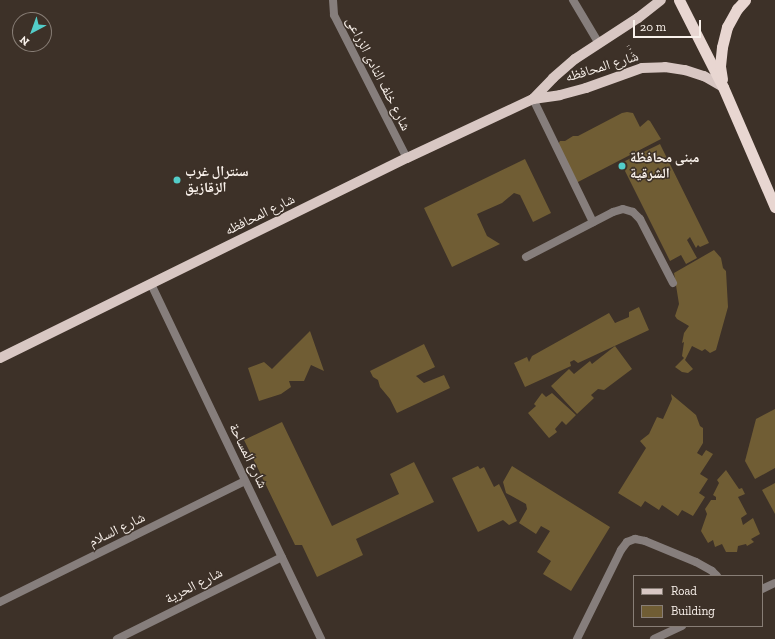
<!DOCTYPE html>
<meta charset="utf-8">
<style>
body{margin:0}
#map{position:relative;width:775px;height:639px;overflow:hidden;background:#3d3128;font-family:"Zilla Slab","Noto Naskh Arabic",serif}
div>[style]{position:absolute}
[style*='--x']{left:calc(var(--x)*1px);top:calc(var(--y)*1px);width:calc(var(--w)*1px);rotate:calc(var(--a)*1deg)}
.building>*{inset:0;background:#705d34}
.path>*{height:2.5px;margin-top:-1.25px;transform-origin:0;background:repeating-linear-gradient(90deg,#948a82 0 1px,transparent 0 4px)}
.service>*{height:8px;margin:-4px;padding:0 4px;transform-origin:4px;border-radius:4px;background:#867e7c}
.minor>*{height:8px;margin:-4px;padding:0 4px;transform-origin:4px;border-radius:4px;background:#867e7c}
.primary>*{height:10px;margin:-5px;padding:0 5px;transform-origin:5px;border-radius:5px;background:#d8c7c3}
.trunk>*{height:11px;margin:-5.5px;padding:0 5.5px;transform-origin:5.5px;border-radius:5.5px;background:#e8d6d1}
.dots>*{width:11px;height:11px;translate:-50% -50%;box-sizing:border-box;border:2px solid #3d3128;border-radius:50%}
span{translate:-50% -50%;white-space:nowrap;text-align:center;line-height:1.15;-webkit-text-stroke:3px #3d3128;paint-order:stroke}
.street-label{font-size:14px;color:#f9f1eb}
.poi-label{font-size:14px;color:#f9f1eb;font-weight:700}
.left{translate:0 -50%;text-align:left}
.legend{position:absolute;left:633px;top:575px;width:130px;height:52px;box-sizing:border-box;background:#3d3128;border:1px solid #887e76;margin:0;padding:5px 7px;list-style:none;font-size:12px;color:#f9f1eb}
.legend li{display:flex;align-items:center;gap:8px;height:20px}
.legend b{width:20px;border:1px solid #887e76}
.north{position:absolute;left:12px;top:12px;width:40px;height:40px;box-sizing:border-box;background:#3d3128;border:1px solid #887e76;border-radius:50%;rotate:221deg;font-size:11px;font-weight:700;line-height:16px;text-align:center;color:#f9f1eb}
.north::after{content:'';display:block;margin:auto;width:14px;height:18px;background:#53cdc9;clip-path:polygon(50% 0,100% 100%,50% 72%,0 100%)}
.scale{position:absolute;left:633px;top:20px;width:68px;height:18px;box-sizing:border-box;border:2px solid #f9f1eb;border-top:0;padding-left:5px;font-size:12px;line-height:14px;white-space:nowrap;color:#f9f1eb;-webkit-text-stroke:3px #3d3128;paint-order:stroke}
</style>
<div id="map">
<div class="building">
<div style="clip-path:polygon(627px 112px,633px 113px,640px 127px,648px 120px,650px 121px,661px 139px,576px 183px,557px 146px,560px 141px,565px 141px,573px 136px,578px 136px,622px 113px)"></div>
<div style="clip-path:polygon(660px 144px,709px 243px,700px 247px,698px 245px,696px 248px,690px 237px,687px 240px,697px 258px,686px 264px,681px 255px,670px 261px,621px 163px)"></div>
<div style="clip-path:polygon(525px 159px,551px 213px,533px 222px,520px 195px,514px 193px,502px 203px,477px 214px,487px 236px,500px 244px,452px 267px,424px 208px)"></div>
<div style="clip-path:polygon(714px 250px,721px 258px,723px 268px,726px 271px,728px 307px,716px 350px,710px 353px,705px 349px,702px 351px,692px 346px,685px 360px,693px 369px,688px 373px,682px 372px,675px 367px,684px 358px,682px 356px,684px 342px,682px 343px,684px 333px,689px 326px,677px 319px,675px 316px,679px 304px,674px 273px)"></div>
<div style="clip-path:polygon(639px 307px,649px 330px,578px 363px,574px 360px,570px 362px,571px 366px,525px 387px,514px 363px,527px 357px,529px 362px,532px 356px,609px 313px,615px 323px,629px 317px,629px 312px)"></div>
<div style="clip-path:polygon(310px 331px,324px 371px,311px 365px,304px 381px,289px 381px,291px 387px,281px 394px,259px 401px,248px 368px,264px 362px,272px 369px)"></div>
<div style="clip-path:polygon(424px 344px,435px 367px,416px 376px,424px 383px,444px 375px,450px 388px,397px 413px,390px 399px,380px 387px,378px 380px,373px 377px,370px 371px)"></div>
<div style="clip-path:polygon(615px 346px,632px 369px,604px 390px,598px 389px,591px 395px,594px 398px,577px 414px,551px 386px,569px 369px,574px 374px,590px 361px,592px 364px)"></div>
<div style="clip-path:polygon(542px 393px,546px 397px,552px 393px,576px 415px,566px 425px,562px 421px,555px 429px,557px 432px,549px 438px,528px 413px,536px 406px,534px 404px)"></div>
<div style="clip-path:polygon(671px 394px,696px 415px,700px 426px,703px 428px,703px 443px,697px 453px,702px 456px,706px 450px,713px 454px,700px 474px,708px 479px,699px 493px,705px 497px,693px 516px,682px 510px,678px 516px,662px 505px,659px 510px,645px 501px,641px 507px,618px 493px,646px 448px,640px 441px,649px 434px,657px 417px,663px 419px,672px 399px)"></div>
<div style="clip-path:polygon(775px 409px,775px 468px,755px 479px,745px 461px,756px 419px)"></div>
<div style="clip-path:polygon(282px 422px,332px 526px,399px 494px,390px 474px,414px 462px,434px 502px,356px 539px,363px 555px,317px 577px,302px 545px,295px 545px,244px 440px)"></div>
<div style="clip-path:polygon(478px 466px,480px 469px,484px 467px,494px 487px,499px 484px,517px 521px,509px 525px,503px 520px,478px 532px,452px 478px)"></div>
<div style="clip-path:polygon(512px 466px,610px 527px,571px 591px,543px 574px,551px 561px,537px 552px,550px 531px,541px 526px,536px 534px,519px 523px,527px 509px,526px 504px,506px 493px,503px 482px)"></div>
<div style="clip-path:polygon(726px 470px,739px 489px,742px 488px,745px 494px,738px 497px,747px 514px,741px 518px,743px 525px,753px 518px,760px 534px,751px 539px,754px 542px,747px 546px,746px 544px,738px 546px,737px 552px,726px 552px,722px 544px,715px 547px,713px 540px,708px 543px,701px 531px,707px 514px,705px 509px,711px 500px,716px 500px,716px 497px,713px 495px,719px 483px,717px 480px)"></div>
<div style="clip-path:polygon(775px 483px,775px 514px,762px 490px)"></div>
</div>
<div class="path">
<div style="--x:628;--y:45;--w:10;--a:61"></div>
</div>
<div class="service">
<div style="--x:333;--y:0;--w:15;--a:86"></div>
<div style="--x:334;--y:15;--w:161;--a:63"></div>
<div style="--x:573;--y:0;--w:49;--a:59.2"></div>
<div style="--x:533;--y:99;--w:137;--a:64"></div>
<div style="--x:526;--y:257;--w:98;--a:-27.3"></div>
<div style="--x:613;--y:212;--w:10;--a:-17"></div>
<div style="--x:623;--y:209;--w:10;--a:17"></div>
<div style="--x:633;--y:212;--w:10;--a:45"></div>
<div style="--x:640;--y:219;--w:72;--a:62.7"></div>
<div style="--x:577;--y:639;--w:99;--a:-63.7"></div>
<div style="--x:621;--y:550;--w:10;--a:-53"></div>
<div style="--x:627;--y:542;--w:9;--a:-21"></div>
<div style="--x:635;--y:539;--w:10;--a:11"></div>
<div style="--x:645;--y:541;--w:55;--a:22.4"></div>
<div style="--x:696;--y:562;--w:18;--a:29"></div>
<div style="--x:712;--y:571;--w:7;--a:45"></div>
</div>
<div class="minor">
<div style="--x:151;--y:284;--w:394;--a:64.4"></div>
<div style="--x:762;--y:589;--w:14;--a:-25"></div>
<div style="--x:0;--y:602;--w:273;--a:-26.3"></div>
<div style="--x:117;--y:639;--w:184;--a:-26.4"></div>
<div style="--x:654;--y:639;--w:31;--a:-25"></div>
</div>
<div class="primary">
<div style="--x:533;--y:99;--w:29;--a:-46"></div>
<div style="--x:553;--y:78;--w:29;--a:-41"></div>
<div style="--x:575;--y:59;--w:75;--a:-33.1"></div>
<div style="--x:638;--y:18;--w:29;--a:-38"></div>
<div style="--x:0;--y:358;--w:453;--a:-26.2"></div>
<div style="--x:407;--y:158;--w:139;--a:-25.1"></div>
<div style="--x:533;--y:99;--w:27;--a:-8"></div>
<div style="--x:560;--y:95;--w:27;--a:-15"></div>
<div style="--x:586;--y:88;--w:59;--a:-19.7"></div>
<div style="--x:642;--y:68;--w:23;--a:-2"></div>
<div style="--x:665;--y:67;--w:20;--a:9"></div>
<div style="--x:685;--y:70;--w:20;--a:18"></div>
<div style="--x:704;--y:76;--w:22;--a:30"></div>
</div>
<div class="trunk">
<div style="--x:679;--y:0;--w:97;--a:63.2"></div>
<div style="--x:723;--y:87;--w:131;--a:66.6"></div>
<div style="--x:722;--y:79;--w:13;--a:-99"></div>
<div style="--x:720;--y:66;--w:19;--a:-84"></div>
<div style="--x:722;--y:47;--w:21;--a:-76"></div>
<div style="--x:727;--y:27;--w:21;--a:-61"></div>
<div style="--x:737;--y:9;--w:12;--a:-48"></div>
</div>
<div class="dots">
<div style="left:622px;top:166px;background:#53cdc9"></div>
<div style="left:177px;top:180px;background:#53cdc9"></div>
</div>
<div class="street-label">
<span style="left:602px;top:67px;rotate:-17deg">شارع المحافظه</span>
<span style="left:378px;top:74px;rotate:63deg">شارع خلف النادى الزراعى</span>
<span style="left:260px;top:215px;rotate:-26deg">شارع المحافظه</span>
<span style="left:248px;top:456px;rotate:64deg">شارع المساحة</span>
<span style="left:117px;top:530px;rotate:-26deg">شارع السلام</span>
<span style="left:194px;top:586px;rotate:-27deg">شارع الحرية</span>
</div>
<div class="poi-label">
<span class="left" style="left:630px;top:166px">مبنى محافظة<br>الشرقية</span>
<span class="left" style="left:185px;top:180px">سنترال غرب<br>الزقازيق</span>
</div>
<ul class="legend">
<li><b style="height:5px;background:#d8c7c3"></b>Road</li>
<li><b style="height:11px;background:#705d34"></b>Building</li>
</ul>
<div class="north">N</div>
<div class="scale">20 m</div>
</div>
